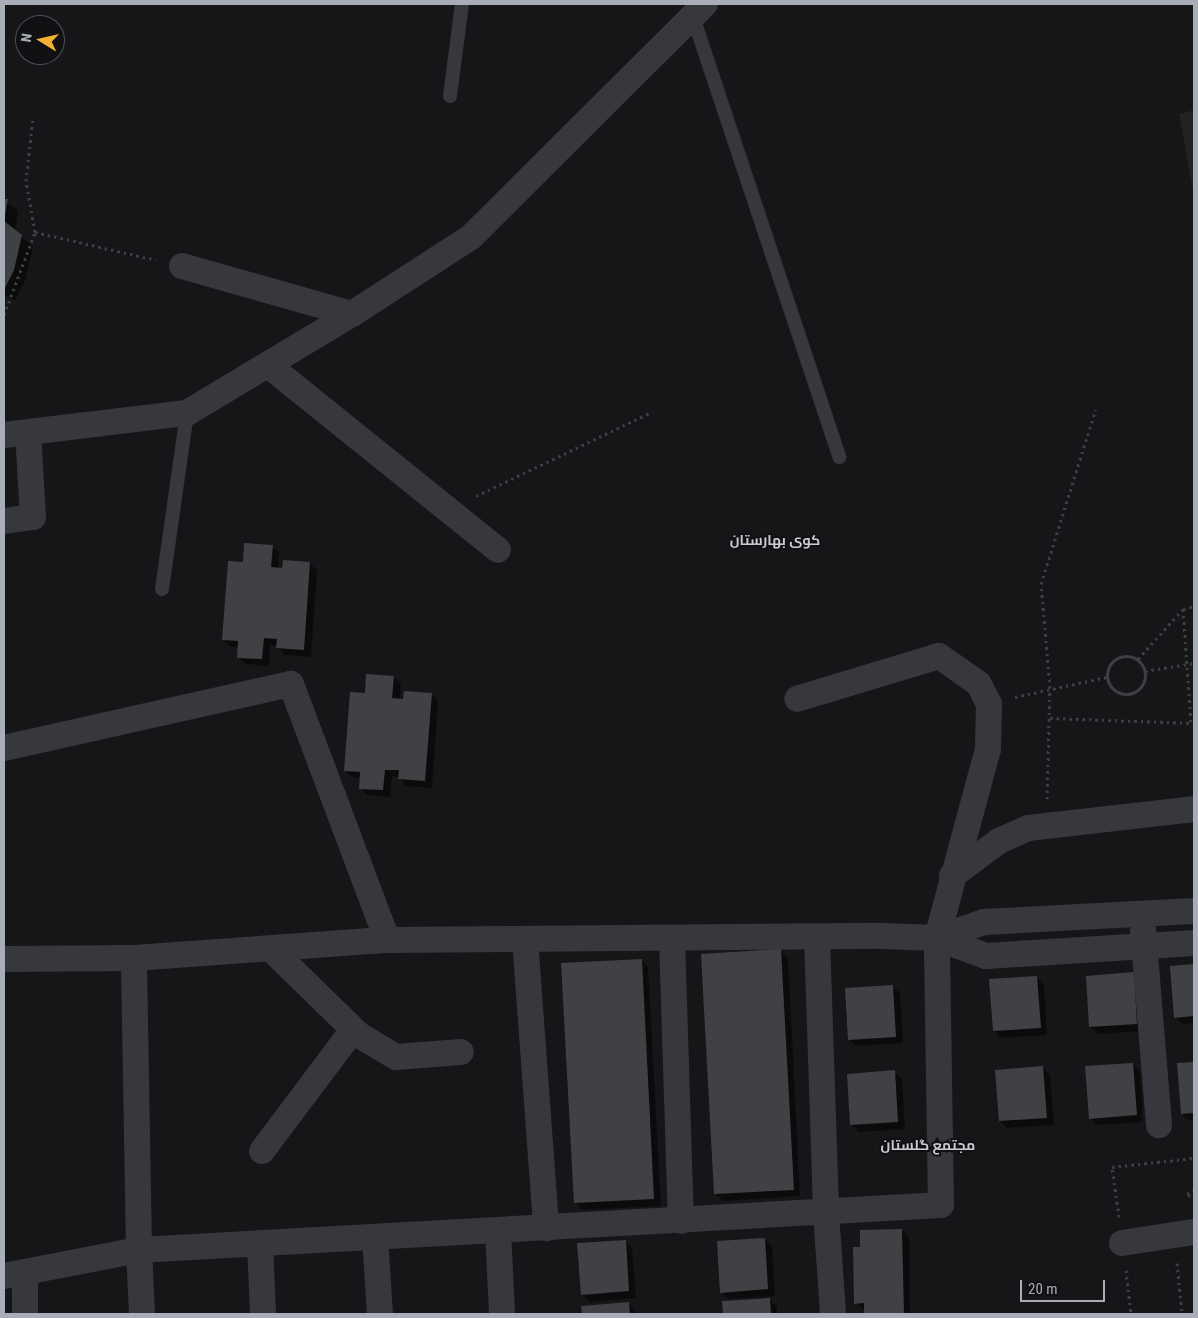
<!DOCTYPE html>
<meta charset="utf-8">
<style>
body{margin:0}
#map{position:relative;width:1198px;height:1318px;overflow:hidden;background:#161618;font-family:"Roboto Condensed",Cairo,sans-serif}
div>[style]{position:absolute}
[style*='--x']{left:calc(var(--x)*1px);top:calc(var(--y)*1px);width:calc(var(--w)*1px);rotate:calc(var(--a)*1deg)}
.built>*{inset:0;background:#222225}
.shadow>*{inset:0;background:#0007}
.building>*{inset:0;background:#404145}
.path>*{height:3px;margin-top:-1.5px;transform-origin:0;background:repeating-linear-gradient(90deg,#3d3f44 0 2.5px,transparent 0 6.5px)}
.path>.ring{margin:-1.5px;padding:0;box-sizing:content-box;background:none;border:3px solid #3d3f44;border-radius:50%}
.service>*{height:14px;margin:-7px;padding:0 7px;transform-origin:7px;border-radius:7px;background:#37383d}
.minor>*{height:26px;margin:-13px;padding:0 13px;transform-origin:13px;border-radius:13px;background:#37383d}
span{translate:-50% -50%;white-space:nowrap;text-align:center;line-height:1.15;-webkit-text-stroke:4px #111113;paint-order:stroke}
.neighbourhood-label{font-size:14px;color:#c9ccd4;font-weight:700}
.frame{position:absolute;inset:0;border:5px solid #a8adb8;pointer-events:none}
.north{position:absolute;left:15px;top:15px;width:50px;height:50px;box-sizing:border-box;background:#111113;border:1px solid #4d4f55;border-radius:50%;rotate:279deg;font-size:14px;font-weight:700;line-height:20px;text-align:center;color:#a8adb8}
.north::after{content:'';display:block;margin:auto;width:18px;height:22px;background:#f2b134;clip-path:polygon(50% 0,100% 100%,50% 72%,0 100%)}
.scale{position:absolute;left:1020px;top:1280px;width:85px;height:22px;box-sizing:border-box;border:2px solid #a8adb8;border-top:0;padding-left:6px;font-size:15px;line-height:18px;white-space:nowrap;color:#a8adb8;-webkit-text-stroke:4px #111113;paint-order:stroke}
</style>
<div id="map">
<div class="built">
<div style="clip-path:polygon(1194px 110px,1194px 196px,1179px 114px)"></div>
</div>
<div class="shadow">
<div style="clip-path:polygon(4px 200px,18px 211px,15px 231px,33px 247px,25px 281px,15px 300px,4px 294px)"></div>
<div style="clip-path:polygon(272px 546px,279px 553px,278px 569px,310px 563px,317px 571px,311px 657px,285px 655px,278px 646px,270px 645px,269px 666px,246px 664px,238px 657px,239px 647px,231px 647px,224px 640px,245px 563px)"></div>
<div style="clip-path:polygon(394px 677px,401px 684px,400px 700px,431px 694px,438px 701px,432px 788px,406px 786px,399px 777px,392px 776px,390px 797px,367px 795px,360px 788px,361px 778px,352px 777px,345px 770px,366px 694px)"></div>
<div style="clip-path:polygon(780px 951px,788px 958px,800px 1196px,722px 1201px,715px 1193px)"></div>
<div style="clip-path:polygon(641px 960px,648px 967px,661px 1206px,583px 1210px,576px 1203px)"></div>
<div style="clip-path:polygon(1194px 966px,1194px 1023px,1182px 1024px,1175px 1017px,1171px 967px)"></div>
<div style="clip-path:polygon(1134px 974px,1144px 1031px,1098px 1034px,1091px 1027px)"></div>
<div style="clip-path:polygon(1037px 978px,1044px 985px,1047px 1035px,1001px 1038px,994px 1031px)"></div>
<div style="clip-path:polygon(892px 986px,900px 993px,903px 1043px,856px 1046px,849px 1039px)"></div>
<div style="clip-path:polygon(1194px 1063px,1194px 1121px,1190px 1121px,1182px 1114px,1179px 1064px)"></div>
<div style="clip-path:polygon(1133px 1064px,1140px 1072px,1143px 1122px,1097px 1125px,1090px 1118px)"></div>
<div style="clip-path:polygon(1043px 1068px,1050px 1075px,1054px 1125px,1007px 1128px,1000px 1121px)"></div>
<div style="clip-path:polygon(894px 1072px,902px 1079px,905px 1129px,859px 1132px,852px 1125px)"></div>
<div style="clip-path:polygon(902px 1230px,909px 1237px,910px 1314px,865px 1314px,865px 1310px,855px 1303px)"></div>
<div style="clip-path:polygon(764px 1239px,772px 1246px,775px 1296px,728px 1299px,721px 1292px)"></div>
<div style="clip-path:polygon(625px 1241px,632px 1248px,636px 1298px,590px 1302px,582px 1294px)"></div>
<div style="clip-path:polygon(769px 1299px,777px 1307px,777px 1314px,724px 1314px,723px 1302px)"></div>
<div style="clip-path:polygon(629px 1303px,637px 1314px,583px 1314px,583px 1307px)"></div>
</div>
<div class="building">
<div style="clip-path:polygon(4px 199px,8px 199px,5px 216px,4px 216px)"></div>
<div style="clip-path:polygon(4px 221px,22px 235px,14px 270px,4px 290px)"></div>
<div style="clip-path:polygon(244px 543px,273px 545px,271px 567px,282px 568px,283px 560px,310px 562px,304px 650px,276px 648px,277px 639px,264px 638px,262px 659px,237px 658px,238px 641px,222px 640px,228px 561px,243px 562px)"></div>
<div style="clip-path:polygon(366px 674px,394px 676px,392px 698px,403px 699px,404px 691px,432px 693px,425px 781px,398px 779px,399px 770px,385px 770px,383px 790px,359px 789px,360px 772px,344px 771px,350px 692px,365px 693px)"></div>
<div style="clip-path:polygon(781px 949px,794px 1190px,714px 1194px,701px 954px)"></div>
<div style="clip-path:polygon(642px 959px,654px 1199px,574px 1203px,561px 963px)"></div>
<div style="clip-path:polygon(1194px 964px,1194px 1016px,1174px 1018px,1170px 966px)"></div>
<div style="clip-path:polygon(1134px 972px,1137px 1024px,1089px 1027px,1086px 976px)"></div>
<div style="clip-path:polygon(1037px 976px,1041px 1028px,993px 1031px,989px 979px)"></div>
<div style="clip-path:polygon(893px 985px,896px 1037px,848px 1040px,845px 988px)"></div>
<div style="clip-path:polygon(1194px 1062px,1194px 1113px,1181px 1114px,1177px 1063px)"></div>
<div style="clip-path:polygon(1133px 1063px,1137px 1115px,1089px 1119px,1085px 1066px)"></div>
<div style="clip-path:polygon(1043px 1066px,1047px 1118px,999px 1121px,995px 1070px)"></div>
<div style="clip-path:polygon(895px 1070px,898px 1122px,850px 1125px,847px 1074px)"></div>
<div style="clip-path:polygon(902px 1229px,904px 1314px,864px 1314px,864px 1303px,854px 1304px,853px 1247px,860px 1247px,860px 1230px)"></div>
<div style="clip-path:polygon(765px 1238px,768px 1289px,720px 1293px,717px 1241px)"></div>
<div style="clip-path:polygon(626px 1240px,629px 1291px,581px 1295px,577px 1243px)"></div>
<div style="clip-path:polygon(770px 1298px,771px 1314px,723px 1314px,722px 1301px)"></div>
<div style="clip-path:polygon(629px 1302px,630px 1314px,582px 1314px,581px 1306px)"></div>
</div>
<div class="path">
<div style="--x:35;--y:232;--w:124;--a:13"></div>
<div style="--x:4;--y:315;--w:89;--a:-69.5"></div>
<div style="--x:35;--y:232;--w:52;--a:-100"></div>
<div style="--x:26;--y:181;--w:63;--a:-83.7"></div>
<div style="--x:476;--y:496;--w:192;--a:-25.6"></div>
<div style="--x:1183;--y:609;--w:113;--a:86"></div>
<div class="ring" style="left:1107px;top:656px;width:35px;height:35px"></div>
<div style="--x:1138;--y:659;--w:67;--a:-48"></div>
<div style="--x:1183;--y:609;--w:11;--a:-15"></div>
<div style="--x:1145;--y:671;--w:50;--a:-9.3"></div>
<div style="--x:1015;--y:697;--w:94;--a:-12.3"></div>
<div style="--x:1050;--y:718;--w:144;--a:2"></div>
<div style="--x:1047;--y:799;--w:111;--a:-88.5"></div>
<div style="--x:1050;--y:688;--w:104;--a:-94.9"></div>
<div style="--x:1041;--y:584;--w:183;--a:-72.6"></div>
<div style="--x:1187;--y:1194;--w:8;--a:-30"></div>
<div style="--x:1188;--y:1195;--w:7;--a:27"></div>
<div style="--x:1119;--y:1217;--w:50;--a:-98"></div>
<div style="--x:1112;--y:1167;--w:82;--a:-6.3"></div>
<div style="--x:1177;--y:1263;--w:51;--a:84.4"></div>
<div style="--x:1126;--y:1270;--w:44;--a:83.5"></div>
</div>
<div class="service">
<div style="--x:692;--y:14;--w:467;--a:71.6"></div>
<div style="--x:450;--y:96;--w:93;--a:-82.6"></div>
<div style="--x:162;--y:589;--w:178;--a:-81.9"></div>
</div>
<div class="minor">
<div style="--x:182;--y:266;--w:177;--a:15.8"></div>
<div style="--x:268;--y:365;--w:295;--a:38.8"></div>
<div style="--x:4;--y:435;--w:184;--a:-6.9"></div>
<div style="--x:187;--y:413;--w:192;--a:-31"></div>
<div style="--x:352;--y:314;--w:142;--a:-32.9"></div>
<div style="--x:471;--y:237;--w:330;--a:-44.9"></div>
<div style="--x:4;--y:521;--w:29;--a:-8"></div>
<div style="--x:33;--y:517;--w:85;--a:-93.4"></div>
<div style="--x:4;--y:748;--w:294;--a:-12.6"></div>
<div style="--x:291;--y:684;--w:273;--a:69.4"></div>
<div style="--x:952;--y:876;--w:59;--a:-36.7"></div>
<div style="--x:999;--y:841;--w:32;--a:-24"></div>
<div style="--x:1028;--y:828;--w:167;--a:-6.5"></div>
<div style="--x:1143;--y:930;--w:196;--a:85.3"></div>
<div style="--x:817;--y:937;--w:276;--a:88.1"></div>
<div style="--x:826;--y:1213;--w:101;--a:86"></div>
<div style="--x:672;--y:938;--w:283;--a:88.2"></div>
<div style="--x:937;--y:938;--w:50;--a:-18.8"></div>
<div style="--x:984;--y:922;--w:210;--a:-3"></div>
<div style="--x:525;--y:939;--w:290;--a:85.8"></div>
<div style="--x:273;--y:951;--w:120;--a:44.3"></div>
<div style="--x:359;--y:1035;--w:43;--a:30.7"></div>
<div style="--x:396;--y:1057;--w:65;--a:-4.4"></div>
<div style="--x:4;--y:959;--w:130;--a:-0.4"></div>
<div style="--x:262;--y:1151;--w:151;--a:-53.1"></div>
<div style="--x:498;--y:1231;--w:83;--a:87.2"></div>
<div style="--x:375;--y:1237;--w:77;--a:86.3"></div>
<div style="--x:1122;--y:1243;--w:73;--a:-8.7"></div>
<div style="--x:260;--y:1244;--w:70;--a:87.5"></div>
<div style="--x:25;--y:1273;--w:41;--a:90"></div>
<div style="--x:4;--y:1276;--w:137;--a:-10.9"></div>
<div style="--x:139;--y:1250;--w:292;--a:-91"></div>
<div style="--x:134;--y:958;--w:254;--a:-4.1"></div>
<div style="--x:387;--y:940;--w:495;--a:-0.5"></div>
<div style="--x:882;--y:936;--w:55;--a:2.1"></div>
<div style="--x:937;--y:938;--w:52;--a:20.2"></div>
<div style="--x:986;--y:956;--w:208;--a:-3.6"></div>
<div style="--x:142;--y:1314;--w:64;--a:-92.7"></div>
<div style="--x:139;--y:1250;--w:803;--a:-3.21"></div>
<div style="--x:941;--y:1205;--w:267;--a:-90.9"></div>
<div style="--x:937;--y:938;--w:196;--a:-74.9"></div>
<div style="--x:988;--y:749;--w:45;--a:-88.7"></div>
<div style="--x:989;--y:704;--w:22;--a:-117"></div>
<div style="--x:979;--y:684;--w:49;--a:-145"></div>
<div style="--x:939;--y:656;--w:148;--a:163.2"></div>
</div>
<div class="neighbourhood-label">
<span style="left:775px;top:540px">کوی بهارستان</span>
<span style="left:928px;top:1145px">مجتمع گلستان</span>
</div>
<div class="frame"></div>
<div class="north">N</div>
<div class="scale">20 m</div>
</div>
